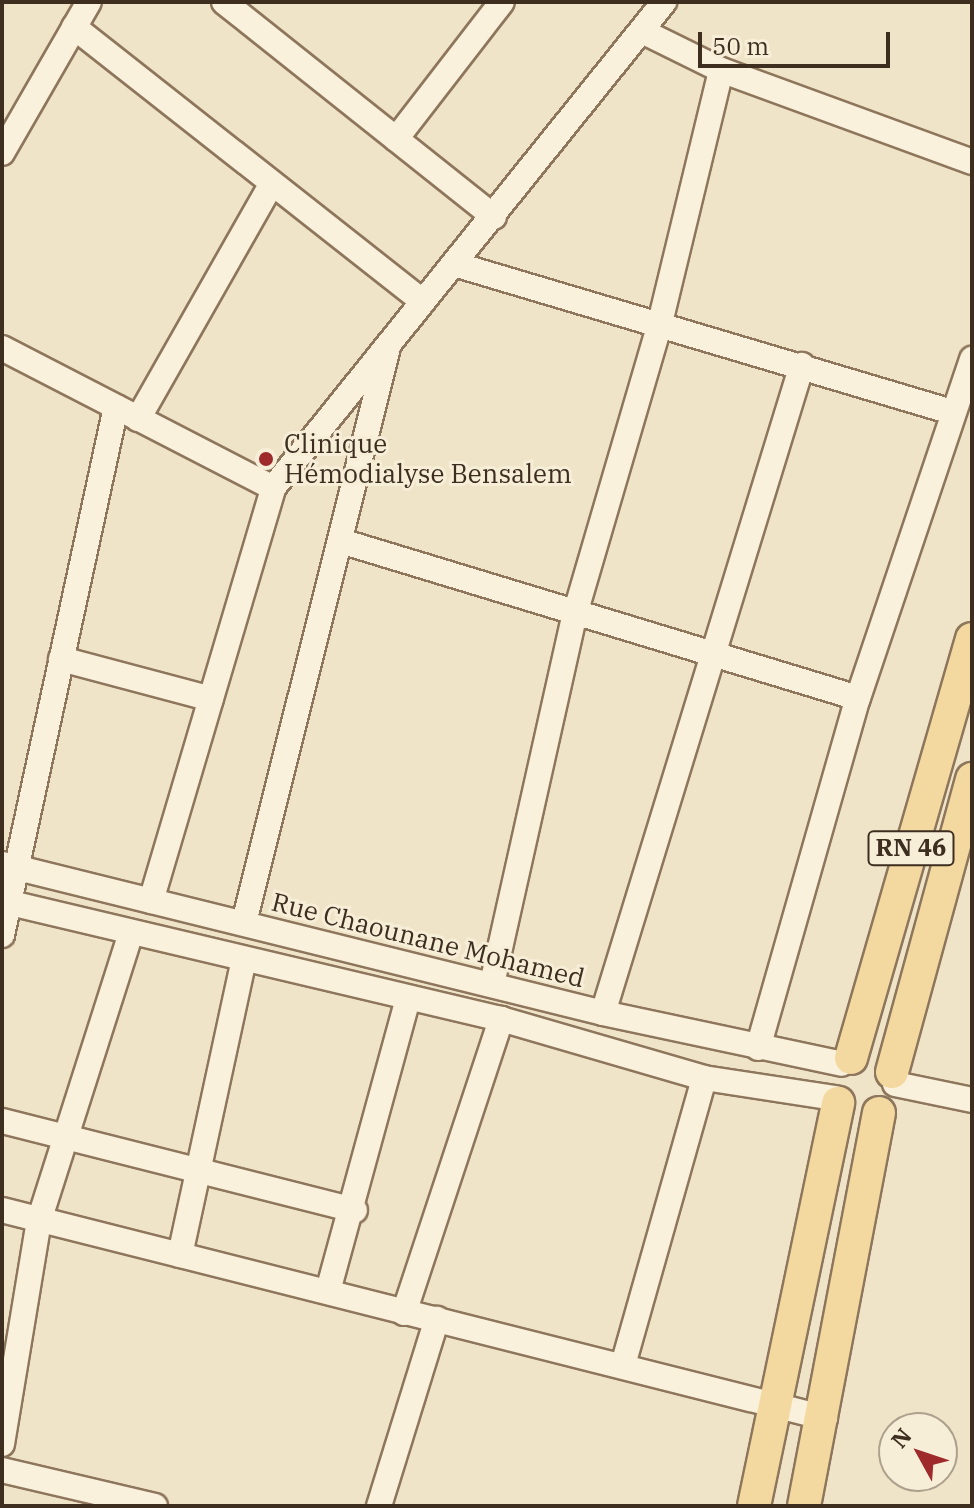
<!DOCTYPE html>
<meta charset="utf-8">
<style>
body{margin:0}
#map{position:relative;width:974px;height:1508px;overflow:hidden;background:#f0e4c8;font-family:"IBM Plex Serif",serif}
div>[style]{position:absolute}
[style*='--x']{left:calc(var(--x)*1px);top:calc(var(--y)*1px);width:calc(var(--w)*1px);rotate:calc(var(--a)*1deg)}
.roads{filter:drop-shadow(2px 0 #8d765c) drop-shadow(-2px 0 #8d765c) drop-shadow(0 2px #8d765c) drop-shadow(0 -2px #8d765c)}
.minor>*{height:24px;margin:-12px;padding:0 12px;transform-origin:12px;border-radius:12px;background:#faf1dc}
.major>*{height:32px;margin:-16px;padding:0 16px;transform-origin:16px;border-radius:16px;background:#f3d9a0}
.dots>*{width:22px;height:22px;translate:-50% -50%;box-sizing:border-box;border:4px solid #f7eed8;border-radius:50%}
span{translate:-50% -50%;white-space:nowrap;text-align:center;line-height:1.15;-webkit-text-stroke:6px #f7eed8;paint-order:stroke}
.shield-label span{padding:2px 6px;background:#f7eed8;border:2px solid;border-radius:6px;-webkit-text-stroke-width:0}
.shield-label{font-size:24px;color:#3d2e20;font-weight:700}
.poi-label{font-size:26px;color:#3d2e20}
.left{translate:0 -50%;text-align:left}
.street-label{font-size:26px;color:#3d2e20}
.frame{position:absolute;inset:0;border:4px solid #3d2e20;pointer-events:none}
.north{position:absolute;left:878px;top:1412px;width:80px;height:80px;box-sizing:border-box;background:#f7eed8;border:2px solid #ada18e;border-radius:50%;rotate:310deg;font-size:22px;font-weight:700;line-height:32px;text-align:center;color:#3d2e20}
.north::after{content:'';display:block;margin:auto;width:28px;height:36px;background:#9e2a2b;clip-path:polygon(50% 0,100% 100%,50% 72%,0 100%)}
.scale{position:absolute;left:698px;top:32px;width:192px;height:36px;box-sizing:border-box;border:4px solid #3d2e20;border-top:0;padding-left:10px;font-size:24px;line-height:28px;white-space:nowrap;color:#3d2e20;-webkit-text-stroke:6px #f7eed8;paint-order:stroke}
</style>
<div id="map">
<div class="roads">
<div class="minor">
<div style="--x:224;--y:2;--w:345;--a:38.5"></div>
<div style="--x:74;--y:27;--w:444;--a:38.2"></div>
<div style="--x:642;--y:31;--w:88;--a:26.3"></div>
<div style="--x:721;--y:70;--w:267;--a:20.1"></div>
<div style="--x:396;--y:139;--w:173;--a:-52.3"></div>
<div style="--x:2;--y:153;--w:174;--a:-60.1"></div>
<div style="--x:454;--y:264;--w:520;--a:16.55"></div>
<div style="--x:2;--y:348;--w:305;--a:27.3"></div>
<div style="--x:138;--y:419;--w:271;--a:-60.4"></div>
<div style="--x:344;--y:542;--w:537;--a:16.88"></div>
<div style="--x:61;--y:659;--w:155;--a:14.9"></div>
<div style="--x:2;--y:864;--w:619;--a:13.92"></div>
<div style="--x:603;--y:1013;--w:244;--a:12"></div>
<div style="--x:2;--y:901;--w:513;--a:13.3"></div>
<div style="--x:501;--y:1019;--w:211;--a:16.2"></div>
<div style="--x:704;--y:1078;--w:133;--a:8.7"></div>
<div style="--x:151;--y:901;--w:431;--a:-73.5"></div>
<div style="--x:273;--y:488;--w:624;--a:-51.18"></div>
<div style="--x:244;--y:923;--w:590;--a:-75.96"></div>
<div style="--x:2;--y:935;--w:540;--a:-77.82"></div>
<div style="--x:492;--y:984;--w:379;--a:-77.4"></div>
<div style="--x:575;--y:614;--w:299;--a:-73.7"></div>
<div style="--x:659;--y:327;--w:264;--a:-76.4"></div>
<div style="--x:603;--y:1013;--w:678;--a:-72.93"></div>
<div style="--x:758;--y:1048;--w:364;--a:-74.1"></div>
<div style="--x:858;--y:698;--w:358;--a:-71.4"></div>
<div style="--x:895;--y:1084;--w:79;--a:11.7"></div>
<div style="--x:2;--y:1121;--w:364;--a:14.2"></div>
<div style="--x:2;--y:1210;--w:849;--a:14.18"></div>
<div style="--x:180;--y:1255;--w:302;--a:-77.8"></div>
<div style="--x:328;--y:1291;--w:304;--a:-74.7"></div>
<div style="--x:404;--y:1313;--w:310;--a:-71.7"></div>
<div style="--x:623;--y:1365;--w:298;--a:-74.2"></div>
<div style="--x:2;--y:1444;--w:226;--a:-80.6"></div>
<div style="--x:39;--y:1221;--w:302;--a:-72.3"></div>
<div style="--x:2;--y:1470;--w:157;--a:13.2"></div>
<div style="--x:379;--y:1506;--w:196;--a:-72.8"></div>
</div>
<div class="major">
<div style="--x:851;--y:1058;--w:436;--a:-73.9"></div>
<div style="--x:892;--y:1072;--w:304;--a:-74.7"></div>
<div style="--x:754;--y:1506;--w:412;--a:-78.2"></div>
<div style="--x:804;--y:1506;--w:400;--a:-79.2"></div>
</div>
</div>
<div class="dots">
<div style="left:266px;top:459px;background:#9e2a2b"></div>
</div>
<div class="shield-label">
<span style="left:911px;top:848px">RN 46</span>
</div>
<div class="poi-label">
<span class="left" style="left:284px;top:459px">Clinique<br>Hémodialyse Bensalem</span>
</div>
<div class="street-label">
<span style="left:428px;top:940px;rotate:14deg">Rue Chaounane Mohamed</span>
</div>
<div class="frame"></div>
<div class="north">N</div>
<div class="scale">50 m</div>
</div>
